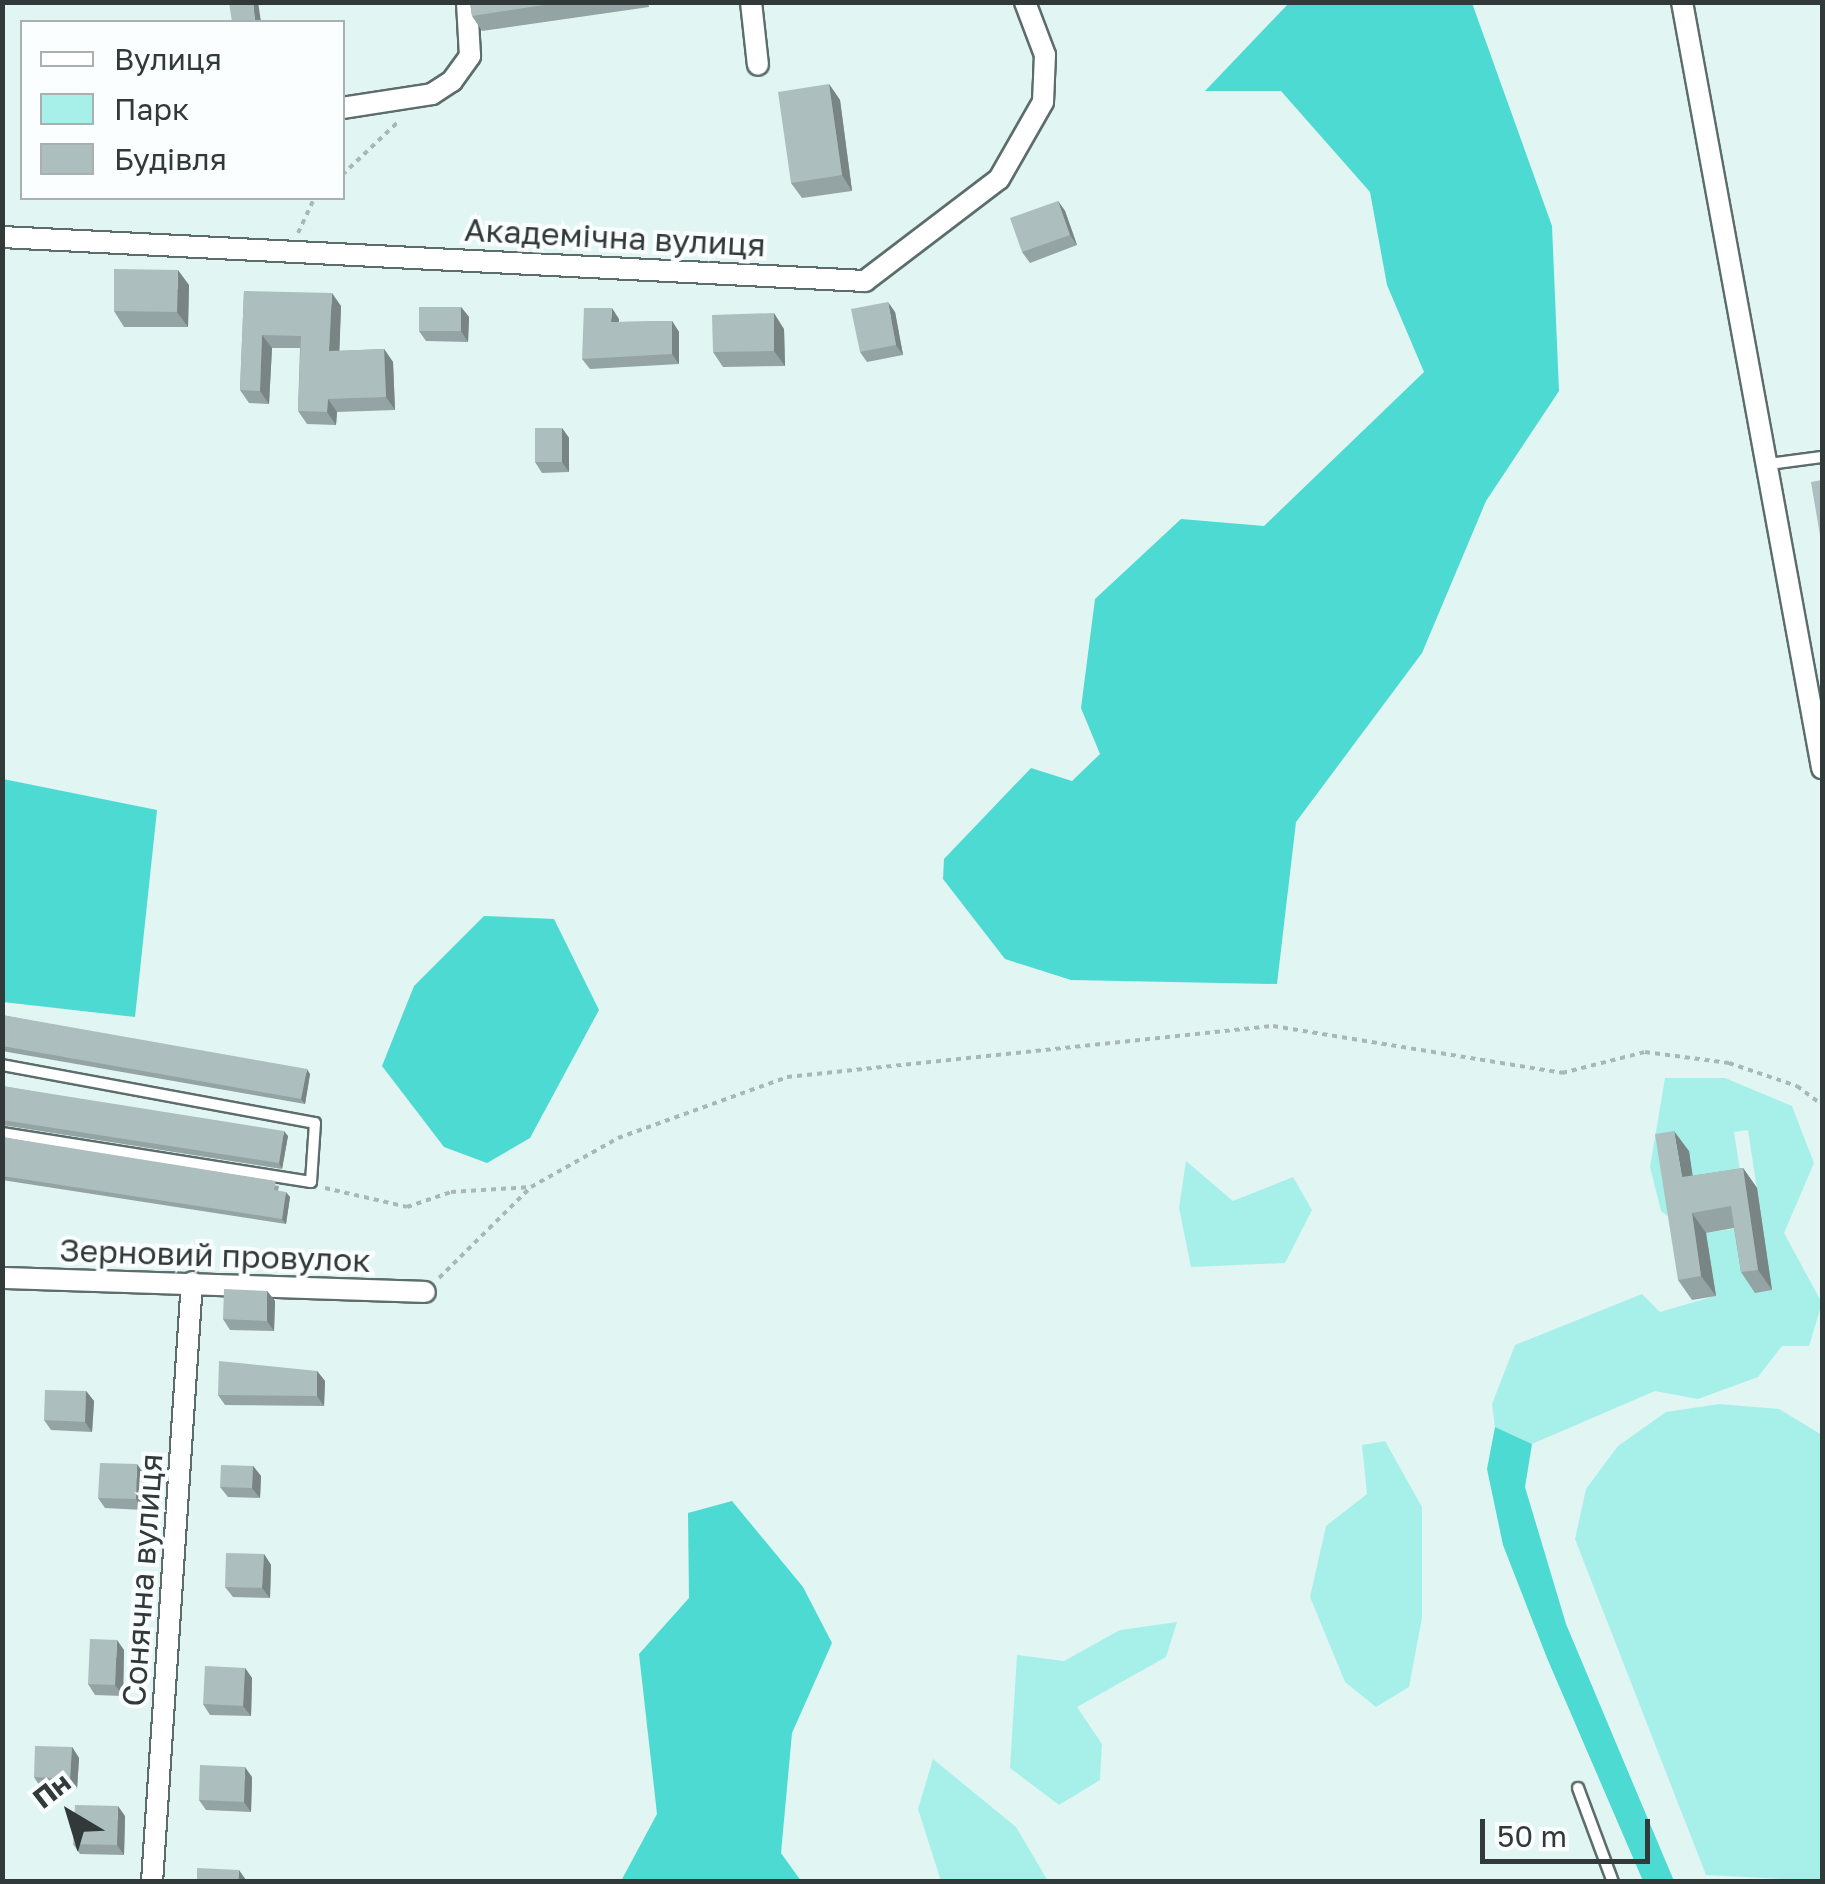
<!DOCTYPE html>
<meta charset="utf-8">
<style>
body{margin:0}
#map{position:relative;width:1825px;height:1884px;overflow:hidden;background:#e1f5f3;font-family:"Golos Text",sans-serif}
div>[style]{position:absolute}
[style*='--x']{left:calc(var(--x)*1px);top:calc(var(--y)*1px);width:calc(var(--w)*1px);rotate:calc(var(--a)*1deg)}
.green>*{inset:0;background:#a7f0ea}
.forest>*{inset:0;background:#4ddad2}
.path>*{height:4px;margin-top:-2px;transform-origin:0;background:repeating-linear-gradient(90deg,#a8b8b7 0 5px,transparent 0 10px)}
.roads{filter:drop-shadow(2px 0 #5c6d6c) drop-shadow(-2px 0 #5c6d6c) drop-shadow(0 2px #5c6d6c) drop-shadow(0 -2px #5c6d6c)}
.lane>*{height:10px;margin:-5px;padding:0 5px;transform-origin:5px;border-radius:5px;background:#fff}
.street>*{height:20px;margin:-10px;padding:0 10px;transform-origin:10px;border-radius:10px;background:#fff}
.wall>*{inset:0;background:#94a3a3}
.shaded-wall>*{inset:0;background:#788584}
.building>*{inset:0;background:#acbebd}
span{translate:-50% -50%;white-space:nowrap;text-align:center;line-height:1.15;-webkit-text-stroke:8px #fafefe;paint-order:stroke}
.street-label{font-size:32px;color:#323a39}
.frame{position:absolute;inset:0;border:5px solid #323a39;pointer-events:none}
.legend{position:absolute;left:20px;top:20px;width:325px;height:180px;box-sizing:border-box;background:#fafefe;border:2px solid #aab0af;margin:0;padding:12px 18px;list-style:none;font-size:30px;color:#323a39}
.legend li{display:flex;align-items:center;gap:20px;height:50px}
.legend b{width:50px;border:2px solid #aab0af}
.north{position:absolute;left:20px;top:1764px;width:100px;height:100px;-webkit-text-stroke:8px #fafefe;paint-order:stroke;rotate:322deg;font-size:28px;font-weight:700;line-height:40px;text-align:center;color:#323a39}
.north::after{content:'';display:block;margin:auto;width:35px;height:45px;background:#323a39;clip-path:polygon(50% 0,100% 100%,50% 72%,0 100%)}
.scale{position:absolute;left:1480px;top:1819px;width:170px;height:45px;box-sizing:border-box;border:5px solid #323a39;border-top:0;padding-left:12px;font-size:30px;line-height:35px;white-space:nowrap;color:#323a39;-webkit-text-stroke:8px #fafefe;paint-order:stroke}
</style>
<div id="map">
<div class="green">
<div style="clip-path:polygon(1665px 1078px,1725px 1078px,1792px 1106px,1814px 1163px,1784px 1233px,1822px 1303px,1809px 1346px,1782px 1346px,1758px 1377px,1698px 1399px,1655px 1391px,1532px 1444px,1495px 1427px,1492px 1404px,1515px 1345px,1642px 1294px,1660px 1312px,1715px 1296px,1706px 1233px,1745px 1227px,1755px 1292px,1772px 1290px,1748px 1130px,1734px 1132px,1743px 1190px,1680px 1226px,1661px 1211px,1650px 1167px)"></div>
<div style="clip-path:polygon(1186px 1161px,1233px 1201px,1293px 1177px,1312px 1210px,1285px 1263px,1191px 1267px,1179px 1208px)"></div>
<div style="clip-path:polygon(1719px 1404px,1779px 1409px,1822px 1435px,1822px 1881px,1706px 1875px,1575px 1539px,1586px 1489px,1618px 1446px,1666px 1412px)"></div>
<div style="clip-path:polygon(1385px 1441px,1422px 1507px,1422px 1618px,1409px 1687px,1376px 1707px,1345px 1682px,1310px 1597px,1326px 1526px,1367px 1494px,1362px 1445px)"></div>
<div style="clip-path:polygon(1177px 1622px,1166px 1657px,1077px 1707px,1102px 1744px,1100px 1780px,1059px 1805px,1010px 1768px,1017px 1655px,1064px 1661px,1120px 1630px)"></div>
<div style="clip-path:polygon(933px 1759px,1016px 1827px,1048px 1881px,941px 1881px,918px 1809px)"></div>
</div>
<div class="forest">
<div style="clip-path:polygon(1289px 3px,1472px 3px,1552px 226px,1559px 391px,1486px 501px,1422px 653px,1296px 822px,1277px 984px,1071px 980px,1005px 959px,943px 879px,944px 859px,1031px 768px,1072px 781px,1100px 754px,1081px 708px,1095px 599px,1181px 519px,1264px 526px,1424px 372px,1387px 285px,1370px 192px,1281px 91px,1205px 91px)"></div>
<div style="clip-path:polygon(3px 779px,157px 810px,135px 1017px,3px 1002px)"></div>
<div style="clip-path:polygon(484px 916px,554px 919px,599px 1010px,530px 1138px,487px 1163px,444px 1147px,382px 1066px,414px 986px)"></div>
<div style="clip-path:polygon(1495px 1427px,1532px 1444px,1525px 1487px,1566px 1624px,1674px 1881px,1643px 1881px,1547px 1658px,1503px 1545px,1487px 1469px)"></div>
<div style="clip-path:polygon(732px 1501px,803px 1587px,832px 1643px,792px 1733px,781px 1853px,801px 1881px,621px 1881px,657px 1814px,639px 1654px,689px 1598px,688px 1513px)"></div>
</div>
<div class="path">
<div style="--x:342;--y:175;--w:80;--a:-43.5"></div>
<div style="--x:298;--y:233;--w:38;--a:-65"></div>
<div style="--x:325;--y:1188;--w:84;--a:13"></div>
<div style="--x:407;--y:1207;--w:46;--a:-18.8"></div>
<div style="--x:451;--y:1192;--w:80;--a:-3.6"></div>
<div style="--x:531;--y:1187;--w:100;--a:-29.4"></div>
<div style="--x:618;--y:1138;--w:180;--a:-19.8"></div>
<div style="--x:787;--y:1077;--w:489;--a:-6"></div>
<div style="--x:1273;--y:1026;--w:293;--a:9.2"></div>
<div style="--x:1562;--y:1073;--w:86;--a:-14.2"></div>
<div style="--x:1645;--y:1052;--w:85;--a:7.5"></div>
<div style="--x:1729;--y:1063;--w:72;--a:18.7"></div>
<div style="--x:1797;--y:1086;--w:31;--a:37"></div>
<div style="--x:439;--y:1278;--w:129;--a:-44.7"></div>
</div>
<div class="roads">
<div class="lane">
<div style="--x:1769;--y:464;--w:53;--a:-7.5"></div>
<div style="--x:2;--y:1065;--w:318;--a:10.5"></div>
<div style="--x:315;--y:1123;--w:59;--a:93.9"></div>
<div style="--x:311;--y:1182;--w:313;--a:-171"></div>
<div style="--x:1578;--y:1788;--w:100;--a:69.6"></div>
</div>
<div class="street">
<div style="--x:751;--y:2;--w:63;--a:83.7"></div>
<div style="--x:1682;--y:2;--w:779;--a:79.64"></div>
<div style="--x:342;--y:108;--w:91;--a:-8.8"></div>
<div style="--x:432;--y:94;--w:24;--a:-33"></div>
<div style="--x:452;--y:81;--w:31;--a:-54"></div>
<div style="--x:470;--y:56;--w:54;--a:-93.2"></div>
<div style="--x:2;--y:237;--w:864;--a:2.92"></div>
<div style="--x:865;--y:281;--w:168;--a:-37.3"></div>
<div style="--x:999;--y:179;--w:89;--a:-60.3"></div>
<div style="--x:1043;--y:102;--w:47;--a:-87.6"></div>
<div style="--x:1045;--y:55;--w:57;--a:-110.7"></div>
<div style="--x:2;--y:1278;--w:423;--a:1.9"></div>
<div style="--x:152;--y:1882;--w:601;--a:-86.19"></div>
</div>
</div>
<div class="wall">
<div style="clip-path:polygon(470px 2px,648px 2px,649px 7px,482px 31px,472px 16px)"></div>
<div style="clip-path:polygon(829px 84px,840px 100px,852px 191px,802px 198px,791px 183px)"></div>
<div style="clip-path:polygon(1058px 201px,1065px 211px,1077px 245px,1030px 263px,1022px 252px)"></div>
<div style="clip-path:polygon(189px 285px,188px 327px,124px 327px,114px 311px)"></div>
<div style="clip-path:polygon(244px 291px,341px 306px,339px 351px,384px 349px,393px 362px,395px 410px,337px 412px,336px 425px,307px 424px,298px 411px,300px 348px,272px 348px,269px 404px,249px 403px,240px 390px)"></div>
<div style="clip-path:polygon(461px 307px,469px 317px,468px 342px,426px 341px,419px 331px)"></div>
<div style="clip-path:polygon(895px 312px,903px 355px,867px 362px,860px 352px)"></div>
<div style="clip-path:polygon(619px 319px,619px 322px,672px 321px,679px 332px,679px 364px,590px 369px,582px 359px)"></div>
<div style="clip-path:polygon(784px 329px,785px 366px,723px 367px,713px 352px)"></div>
<div style="clip-path:polygon(562px 428px,569px 438px,569px 472px,542px 473px,535px 462px)"></div>
<div style="clip-path:polygon(2px 1015px,310px 1074px,305px 1104px,2px 1051px)"></div>
<div style="clip-path:polygon(2px 1086px,288px 1136px,282px 1169px,2px 1125px)"></div>
<div style="clip-path:polygon(2px 1137px,279px 1186px,278px 1191px,290px 1197px,286px 1224px,2px 1180px)"></div>
<div style="clip-path:polygon(1689px 1151px,1692px 1176px,1743px 1168px,1757px 1188px,1772px 1290px,1755px 1293px,1741px 1272px,1734px 1228px,1706px 1233px,1716px 1296px,1692px 1300px,1678px 1280px)"></div>
<div style="clip-path:polygon(267px 1291px,275px 1301px,274px 1331px,230px 1330px,223px 1319px)"></div>
<div style="clip-path:polygon(317px 1371px,325px 1381px,324px 1406px,225px 1405px,218px 1395px)"></div>
<div style="clip-path:polygon(86px 1391px,94px 1401px,92px 1432px,51px 1430px,44px 1420px)"></div>
<div style="clip-path:polygon(253px 1466px,261px 1476px,260px 1498px,228px 1497px,220px 1487px)"></div>
<div style="clip-path:polygon(144px 1474px,143px 1510px,105px 1508px,98px 1498px)"></div>
<div style="clip-path:polygon(264px 1554px,271px 1565px,270px 1598px,233px 1597px,225px 1587px)"></div>
<div style="clip-path:polygon(124px 1650px,123px 1696px,95px 1695px,88px 1684px)"></div>
<div style="clip-path:polygon(245px 1668px,252px 1678px,251px 1716px,210px 1715px,203px 1704px)"></div>
<div style="clip-path:polygon(72px 1747px,79px 1758px,77px 1789px,41px 1788px,34px 1777px)"></div>
<div style="clip-path:polygon(252px 1777px,251px 1812px,206px 1810px,199px 1800px)"></div>
<div style="clip-path:polygon(125px 1816px,124px 1855px,80px 1854px,73px 1844px)"></div>
</div>
<div class="shaded-wall">
<div style="clip-path:polygon(253px 2px,258px 2px,261px 22px,255px 22px)"></div>
<div style="clip-path:polygon(829px 84px,840px 100px,852px 191px,842px 175px)"></div>
<div style="clip-path:polygon(1058px 201px,1065px 211px,1077px 245px,1070px 235px)"></div>
<div style="clip-path:polygon(178px 270px,189px 285px,188px 327px,177px 312px)"></div>
<div style="clip-path:polygon(332px 293px,341px 306px,339px 364px,329px 351px)"></div>
<div style="clip-path:polygon(888px 302px,895px 312px,903px 355px,896px 345px)"></div>
<div style="clip-path:polygon(461px 307px,469px 317px,468px 342px,461px 331px)"></div>
<div style="clip-path:polygon(612px 308px,619px 319px,618px 332px,611px 322px)"></div>
<div style="clip-path:polygon(774px 313px,784px 329px,785px 366px,774px 351px)"></div>
<div style="clip-path:polygon(672px 321px,679px 332px,679px 364px,672px 354px)"></div>
<div style="clip-path:polygon(262px 335px,272px 348px,269px 404px,260px 391px)"></div>
<div style="clip-path:polygon(384px 349px,393px 362px,395px 410px,386px 397px)"></div>
<div style="clip-path:polygon(328px 399px,337px 412px,336px 425px,327px 412px)"></div>
<div style="clip-path:polygon(562px 428px,569px 438px,569px 472px,562px 462px)"></div>
<div style="clip-path:polygon(307px 1069px,310px 1074px,305px 1104px,301px 1099px)"></div>
<div style="clip-path:polygon(284px 1131px,288px 1136px,282px 1169px,279px 1163px)"></div>
<div style="clip-path:polygon(1674px 1131px,1689px 1151px,1696px 1198px,1682px 1177px)"></div>
<div style="clip-path:polygon(1743px 1168px,1757px 1188px,1772px 1290px,1758px 1270px)"></div>
<div style="clip-path:polygon(286px 1192px,290px 1197px,286px 1224px,282px 1219px)"></div>
<div style="clip-path:polygon(1692px 1213px,1706px 1233px,1716px 1296px,1701px 1276px)"></div>
<div style="clip-path:polygon(267px 1291px,275px 1301px,274px 1331px,267px 1321px)"></div>
<div style="clip-path:polygon(317px 1371px,325px 1381px,324px 1406px,317px 1396px)"></div>
<div style="clip-path:polygon(86px 1391px,94px 1401px,92px 1432px,85px 1422px)"></div>
<div style="clip-path:polygon(137px 1464px,144px 1474px,143px 1510px,136px 1499px)"></div>
<div style="clip-path:polygon(253px 1466px,261px 1476px,260px 1498px,252px 1488px)"></div>
<div style="clip-path:polygon(264px 1554px,271px 1565px,270px 1598px,262px 1588px)"></div>
<div style="clip-path:polygon(117px 1640px,124px 1650px,123px 1696px,115px 1685px)"></div>
<div style="clip-path:polygon(245px 1668px,252px 1678px,251px 1716px,243px 1706px)"></div>
<div style="clip-path:polygon(72px 1747px,79px 1758px,77px 1789px,70px 1779px)"></div>
<div style="clip-path:polygon(245px 1767px,252px 1777px,251px 1812px,244px 1802px)"></div>
<div style="clip-path:polygon(118px 1806px,125px 1816px,124px 1855px,117px 1845px)"></div>
<div style="clip-path:polygon(239px 1870px,246px 1880px,246px 1882px,238px 1882px)"></div>
</div>
<div class="building">
<div style="clip-path:polygon(229px 2px,253px 2px,255px 22px,232px 22px)"></div>
<div style="clip-path:polygon(470px 2px,564px 2px,472px 16px)"></div>
<div style="clip-path:polygon(829px 84px,842px 175px,791px 183px,778px 92px)"></div>
<div style="clip-path:polygon(1058px 201px,1070px 235px,1022px 252px,1010px 218px)"></div>
<div style="clip-path:polygon(114px 269px,178px 270px,177px 312px,114px 311px)"></div>
<div style="clip-path:polygon(244px 291px,332px 293px,329px 351px,384px 349px,386px 397px,328px 399px,327px 412px,298px 411px,301px 336px,262px 335px,260px 391px,240px 390px)"></div>
<div style="clip-path:polygon(888px 302px,896px 345px,860px 352px,851px 309px)"></div>
<div style="clip-path:polygon(419px 307px,461px 307px,461px 331px,419px 331px)"></div>
<div style="clip-path:polygon(584px 308px,612px 308px,611px 322px,672px 321px,672px 354px,582px 359px)"></div>
<div style="clip-path:polygon(774px 313px,774px 351px,713px 352px,712px 315px)"></div>
<div style="clip-path:polygon(535px 428px,562px 428px,562px 462px,535px 462px)"></div>
<div style="clip-path:polygon(1822px 480px,1822px 547px,1811px 482px)"></div>
<div style="clip-path:polygon(2px 1015px,307px 1069px,301px 1099px,2px 1046px)"></div>
<div style="clip-path:polygon(2px 1086px,284px 1131px,279px 1163px,2px 1120px)"></div>
<div style="clip-path:polygon(1674px 1131px,1682px 1177px,1743px 1168px,1758px 1270px,1741px 1272px,1731px 1206px,1692px 1213px,1701px 1276px,1678px 1280px,1655px 1134px)"></div>
<div style="clip-path:polygon(2px 1137px,276px 1181px,274px 1190px,286px 1192px,282px 1219px,2px 1176px)"></div>
<div style="clip-path:polygon(224px 1289px,267px 1291px,267px 1321px,223px 1319px)"></div>
<div style="clip-path:polygon(219px 1361px,317px 1371px,317px 1396px,218px 1395px)"></div>
<div style="clip-path:polygon(45px 1390px,86px 1391px,85px 1422px,44px 1420px)"></div>
<div style="clip-path:polygon(100px 1463px,137px 1464px,136px 1499px,98px 1498px)"></div>
<div style="clip-path:polygon(221px 1465px,253px 1466px,252px 1488px,220px 1487px)"></div>
<div style="clip-path:polygon(226px 1553px,264px 1554px,262px 1588px,225px 1587px)"></div>
<div style="clip-path:polygon(90px 1639px,117px 1640px,115px 1685px,88px 1684px)"></div>
<div style="clip-path:polygon(205px 1666px,245px 1668px,243px 1706px,203px 1704px)"></div>
<div style="clip-path:polygon(35px 1746px,72px 1747px,70px 1779px,34px 1777px)"></div>
<div style="clip-path:polygon(200px 1765px,245px 1767px,244px 1802px,199px 1800px)"></div>
<div style="clip-path:polygon(75px 1805px,118px 1806px,117px 1845px,73px 1844px)"></div>
<div style="clip-path:polygon(197px 1868px,239px 1870px,238px 1882px,197px 1882px)"></div>
</div>
<div class="street-label">
<span style="left:615px;top:237px;rotate:3deg">Академічна вулиця</span>
<span style="left:215px;top:1255px;rotate:2deg">Зерновий провулок</span>
<span style="left:142px;top:1580px;rotate:-86deg">Сонячна вулиця</span>
</div>
<div class="frame"></div>
<ul class="legend">
<li><b style="height:12px;background:#fff"></b>Вулиця</li>
<li><b style="height:28px;background:#a7f0ea"></b>Парк</li>
<li><b style="height:28px;background:#acbebd"></b>Будівля</li>
</ul>
<div class="north">Пн</div>
<div class="scale">50 m</div>
</div>
